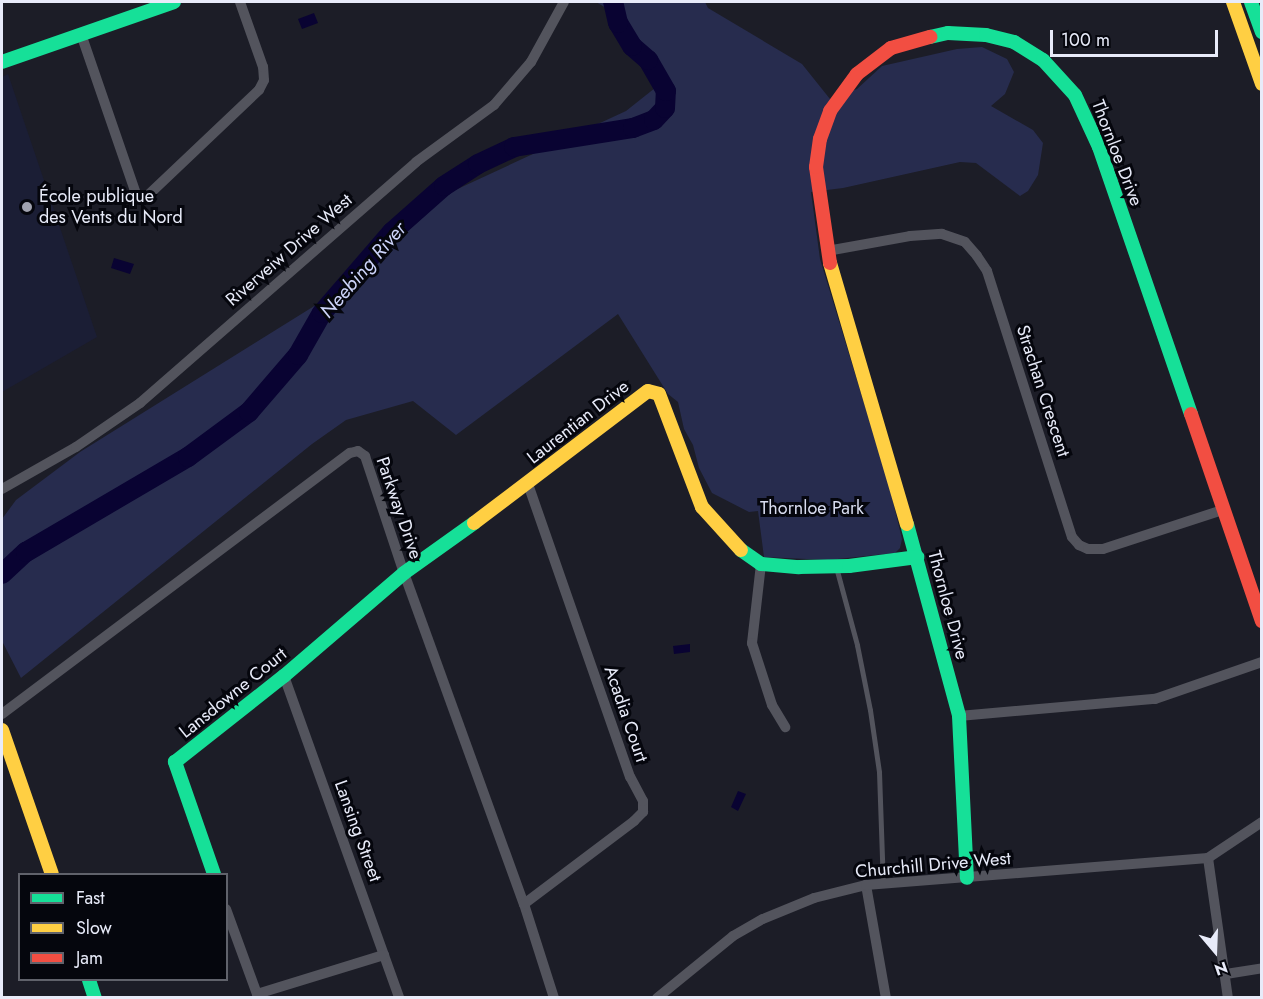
<!DOCTYPE html>
<meta charset="utf-8">
<style>
body{margin:0}
#map{position:relative;width:1263px;height:999px;overflow:hidden;background:#1c1d27;font-family:Jost,sans-serif}
div>[style]{position:absolute}
[style*='--x']{left:calc(var(--x)*1px);top:calc(var(--y)*1px);width:calc(var(--w)*1px);rotate:calc(var(--a)*1deg)}
.built>*{inset:0;background:#1b1e35}
.green>*{inset:0;background:#272c4e}
.water>*{inset:0;background:#090332}
.river>*{height:20px;margin:-10px;padding:0 10px;transform-origin:10px;border-radius:10px;background:#090332}
.lane>*{height:5px;margin:-2.5px;padding:0 2.5px;transform-origin:2.5px;border-radius:2.5px;background:#53545d}
.street>*{height:10px;margin:-5px;padding:0 5px;transform-origin:5px;border-radius:5px;background:#53545d}
.fast>*{height:14px;margin:-7px;padding:0 7px;transform-origin:7px;border-radius:7px;background:#16e098}
.slow>*{height:14px;margin:-7px;padding:0 7px;transform-origin:7px;border-radius:7px;background:#ffcf43}
.jam>*{height:14px;margin:-7px;padding:0 7px;transform-origin:7px;border-radius:7px;background:#f24e42}
.dots>*{width:16px;height:16px;translate:-50% -50%;box-sizing:border-box;border:3px solid #05060d;border-radius:50%}
span{translate:-50% -50%;white-space:nowrap;text-align:center;line-height:1.15;-webkit-text-stroke:6px #05060d;paint-order:stroke}
.street-label{font-size:18px;color:#e8ebf9}
.poi-label{font-size:18px;color:#e8ebf9}
.left{translate:0 -50%;text-align:left}
.park-label{font-size:18px;color:#d9ddf0}
.water-label{font-size:20px;color:#cdd4fa;font-style:italic}
.frame{position:absolute;inset:0;border:3px solid #e8ebf9;pointer-events:none}
.legend{position:absolute;left:18px;top:873px;width:210px;height:108px;box-sizing:border-box;background:#05060d;border:2px solid #60626b;margin:0;padding:8px 10px;list-style:none;font-size:18px;color:#e8ebf9}
.legend li{display:flex;align-items:center;gap:12px;height:30px}
.legend b{width:30px;border:2px solid #60626b}
.north{position:absolute;left:1185px;top:921px;width:60px;height:60px;-webkit-text-stroke:4px #05060d;paint-order:stroke;rotate:161deg;font-size:16px;font-weight:700;line-height:24px;text-align:center;color:#e8ebf9}
.north::after{content:'';display:block;margin:auto;width:21px;height:27px;background:#e8ebf9;clip-path:polygon(50% 0,100% 100%,50% 72%,0 100%)}
.scale{position:absolute;left:1050px;top:30px;width:168px;height:27px;box-sizing:border-box;border:3px solid #e8ebf9;border-top:0;padding-left:8px;font-size:18px;line-height:21px;white-space:nowrap;color:#e8ebf9;-webkit-text-stroke:4px #05060d;paint-order:stroke}
</style>
<div id="map">
<div class="built">
<div style="clip-path:polygon(8px 74px,97px 337px,2px 392px,2px 77px)"></div>
</div>
<div class="green">
<div style="clip-path:polygon(596px 2px,705px 2px,708px 8px,802px 64px,830px 99px,857px 89px,882px 66px,957px 49px,982px 47px,1007px 59px,1014px 72px,1005px 94px,991px 106px,1033px 130px,1043px 143px,1038px 175px,1028px 191px,1020px 196px,976px 163px,960px 162px,843px 188px,811px 192px,820px 259px,889px 485px,902px 539px,900px 548px,895px 553px,828px 560px,764px 557px,758px 511px,749px 512px,712px 493px,699px 468px,693px 445px,684px 429px,678px 402px,668px 394px,618px 314px,456px 435px,413px 401px,346px 420px,312px 444px,21px 678px,2px 641px,2px 519px,16px 500px,80px 452px,348px 285px,451px 192px,626px 111px,660px 84px,652px 58px,637px 44px,628px 21px)"></div>
</div>
<div class="water">
<div style="clip-path:polygon(314px 13px,318px 23px,302px 29px,298px 19px)"></div>
<div style="clip-path:polygon(114px 258px,134px 264px,130px 274px,111px 268px)"></div>
<div style="clip-path:polygon(690px 644px,690px 652px,674px 654px,673px 646px)"></div>
<div style="clip-path:polygon(738px 791px,746px 794px,738px 811px,731px 807px)"></div>
</div>
<div class="river">
<div style="--x:2;--y:574;--w:33;--a:-43"></div>
<div style="--x:26;--y:552;--w:188;--a:-30.4"></div>
<div style="--x:188;--y:457;--w:76;--a:-36.4"></div>
<div style="--x:249;--y:412;--w:75;--a:-49.3"></div>
<div style="--x:298;--y:355;--w:48;--a:-60.3"></div>
<div style="--x:322;--y:313;--w:107;--a:-49.2"></div>
<div style="--x:392;--y:232;--w:69;--a:-41.5"></div>
<div style="--x:444;--y:186;--w:40;--a:-32.9"></div>
<div style="--x:478;--y:164;--w:40;--a:-25"></div>
<div style="--x:514;--y:147;--w:121;--a:-9.1"></div>
<div style="--x:633;--y:128;--w:22;--a:-21"></div>
<div style="--x:654;--y:120;--w:16;--a:-47"></div>
<div style="--x:665;--y:108;--w:17;--a:-87"></div>
<div style="--x:666;--y:91;--w:36;--a:-120"></div>
<div style="--x:648;--y:60;--w:21;--a:-139"></div>
<div style="--x:632;--y:46;--w:27;--a:-121"></div>
<div style="--x:618;--y:23;--w:22;--a:-103"></div>
</div>
<div class="lane">
<div style="--x:836;--y:567;--w:81;--a:74.9"></div>
<div style="--x:857;--y:645;--w:66;--a:78.7"></div>
<div style="--x:870;--y:710;--w:63;--a:81.7"></div>
<div style="--x:879;--y:772;--w:112;--a:88"></div>
</div>
<div class="street">
<div style="--x:81;--y:34;--w:169;--a:71"></div>
<div style="--x:136;--y:194;--w:9;--a:41"></div>
<div style="--x:143;--y:200;--w:160;--a:-43.5"></div>
<div style="--x:259;--y:90;--w:11;--a:-63"></div>
<div style="--x:264;--y:80;--w:13;--a:-94"></div>
<div style="--x:263;--y:67;--w:69;--a:-109.5"></div>
<div style="--x:827;--y:251;--w:84;--a:-10.2"></div>
<div style="--x:910;--y:236;--w:32;--a:-4"></div>
<div style="--x:942;--y:234;--w:24;--a:19"></div>
<div style="--x:965;--y:242;--w:18;--a:49"></div>
<div style="--x:977;--y:256;--w:18;--a:56"></div>
<div style="--x:987;--y:271;--w:279;--a:72.3"></div>
<div style="--x:1072;--y:537;--w:11;--a:49"></div>
<div style="--x:1079;--y:545;--w:10;--a:24"></div>
<div style="--x:1088;--y:549;--w:15;--a:0"></div>
<div style="--x:1103;--y:549;--w:125;--a:-18.1"></div>
<div style="--x:2;--y:489;--w:85;--a:-29.6"></div>
<div style="--x:76;--y:447;--w:78;--a:-34.5"></div>
<div style="--x:140;--y:403;--w:366;--a:-41.1"></div>
<div style="--x:416;--y:162;--w:97;--a:-36.2"></div>
<div style="--x:494;--y:105;--w:57;--a:-49.3"></div>
<div style="--x:531;--y:62;--w:68;--a:-61.2"></div>
<div style="--x:761;--y:564;--w:80;--a:96.5"></div>
<div style="--x:752;--y:643;--w:65;--a:72.1"></div>
<div style="--x:772;--y:705;--w:26;--a:59"></div>
<div style="--x:284;--y:676;--w:342;--a:70.3"></div>
<div style="--x:2;--y:714;--w:435;--a:-36.9"></div>
<div style="--x:350;--y:453;--w:8;--a:-14"></div>
<div style="--x:358;--y:451;--w:9;--a:36"></div>
<div style="--x:365;--y:456;--w:123;--a:71.6"></div>
<div style="--x:404;--y:573;--w:352;--a:70.1"></div>
<div style="--x:524;--y:904;--w:99;--a:72.3"></div>
<div style="--x:959;--y:716;--w:197;--a:-5"></div>
<div style="--x:1155;--y:699;--w:113;--a:-19.1"></div>
<div style="--x:1208;--y:858;--w:141;--a:81.9"></div>
<div style="--x:866;--y:885;--w:115;--a:80"></div>
<div style="--x:524;--y:904;--w:138;--a:-37"></div>
<div style="--x:634;--y:821;--w:13;--a:-45"></div>
<div style="--x:643;--y:812;--w:11;--a:-90"></div>
<div style="--x:643;--y:801;--w:27;--a:-118"></div>
<div style="--x:630;--y:777;--w:310;--a:-109.2"></div>
<div style="--x:226;--y:909;--w:90;--a:70"></div>
<div style="--x:257;--y:994;--w:133;--a:-17.1"></div>
<div style="--x:1226;--y:974;--w:36;--a:-9"></div>
<div style="--x:657;--y:998;--w:98;--a:-39.2"></div>
<div style="--x:733;--y:936;--w:34;--a:-30"></div>
<div style="--x:763;--y:919;--w:55;--a:-22.4"></div>
<div style="--x:814;--y:898;--w:54;--a:-14"></div>
<div style="--x:866;--y:885;--w:343;--a:-4.5"></div>
<div style="--x:1208;--y:858;--w:65;--a:-33.7"></div>
</div>
<div class="fast">
<div style="--x:1251;--y:2;--w:32;--a:70"></div>
<div style="--x:930;--y:37;--w:18;--a:-13"></div>
<div style="--x:948;--y:33;--w:38;--a:3"></div>
<div style="--x:986;--y:35;--w:29;--a:14"></div>
<div style="--x:1014;--y:42;--w:34;--a:32"></div>
<div style="--x:1043;--y:60;--w:47;--a:47.6"></div>
<div style="--x:1075;--y:95;--w:57;--a:65.2"></div>
<div style="--x:1099;--y:147;--w:282;--a:71"></div>
<div style="--x:2;--y:62;--w:182;--a:-19.2"></div>
<div style="--x:907;--y:524;--w:199;--a:74.8"></div>
<div style="--x:959;--y:716;--w:162;--a:87.2"></div>
<div style="--x:741;--y:550;--w:24;--a:35"></div>
<div style="--x:761;--y:564;--w:38;--a:5"></div>
<div style="--x:799;--y:567;--w:50;--a:-1.1"></div>
<div style="--x:849;--y:566;--w:69;--a:-7.5"></div>
<div style="--x:214;--y:874;--w:119;--a:-109.2"></div>
<div style="--x:175;--y:762;--w:139;--a:-38.3"></div>
<div style="--x:284;--y:676;--w:158;--a:-40.6"></div>
<div style="--x:404;--y:573;--w:86;--a:-35.5"></div>
<div style="--x:89;--y:980;--w:19;--a:72"></div>
</div>
<div class="slow">
<div style="--x:1233;--y:2;--w:87;--a:70.5"></div>
<div style="--x:830;--y:263;--w:272;--a:73.6"></div>
<div style="--x:474;--y:523;--w:218;--a:-37.2"></div>
<div style="--x:648;--y:391;--w:11;--a:15"></div>
<div style="--x:659;--y:394;--w:121;--a:69.2"></div>
<div style="--x:702;--y:507;--w:58;--a:47.8"></div>
<div style="--x:2;--y:730;--w:152;--a:70.9"></div>
</div>
<div class="jam">
<div style="--x:830;--y:263;--w:97;--a:-98.3"></div>
<div style="--x:816;--y:167;--w:28;--a:-82"></div>
<div style="--x:820;--y:139;--w:30;--a:-70"></div>
<div style="--x:830;--y:111;--w:46;--a:-53.9"></div>
<div style="--x:857;--y:74;--w:43;--a:-37.4"></div>
<div style="--x:891;--y:48;--w:41;--a:-15.8"></div>
<div style="--x:1191;--y:414;--w:219;--a:71.1"></div>
</div>
<div class="dots">
<div style="left:27px;top:207px;background:#a1a3b0"></div>
</div>
<div class="street-label">
<span style="left:1117px;top:153px;rotate:69deg">Thornloe Drive</span>
<span style="left:289px;top:250px;rotate:-41deg">Riverveiw Drive West</span>
<span style="left:1043px;top:391px;rotate:72deg">Strachan Crescent</span>
<span style="left:578px;top:422px;rotate:-38deg">Laurentian Drive</span>
<span style="left:399px;top:508px;rotate:71deg">Parkway Drive</span>
<span style="left:948px;top:605px;rotate:75deg">Thornloe Drive</span>
<span style="left:233px;top:693px;rotate:-39deg">Lansdowne Court</span>
<span style="left:626px;top:714px;rotate:71deg">Acadia Court</span>
<span style="left:358px;top:831px;rotate:70deg">Lansing Street</span>
<span style="left:933px;top:865px;rotate:-5deg">Churchill Drive West</span>
</div>
<div class="poi-label">
<span class="left" style="left:39px;top:207px">École publique<br>des Vents du Nord</span>
</div>
<div class="park-label">
<span style="left:812px;top:508px">Thornloe Park</span>
</div>
<div class="water-label">
<span style="left:363px;top:270px;rotate:-49deg">Neebing River</span>
</div>
<div class="frame"></div>
<ul class="legend">
<li><b style="height:8px;background:#16e098"></b>Fast</li>
<li><b style="height:8px;background:#ffcf43"></b>Slow</li>
<li><b style="height:8px;background:#f24e42"></b>Jam</li>
</ul>
<div class="north">N</div>
<div class="scale">100 m</div>
</div>
